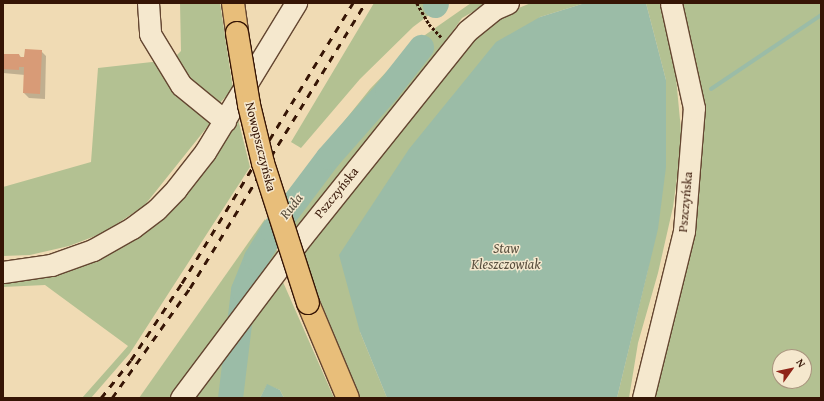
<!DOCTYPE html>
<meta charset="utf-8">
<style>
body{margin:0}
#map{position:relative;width:824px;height:401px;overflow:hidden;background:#f0dbb4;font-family:"Gentium Book Plus",serif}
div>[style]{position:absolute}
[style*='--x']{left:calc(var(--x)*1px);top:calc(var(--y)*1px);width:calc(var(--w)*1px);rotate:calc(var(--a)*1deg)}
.green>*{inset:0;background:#b3c192}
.water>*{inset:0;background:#9bbca7}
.shadow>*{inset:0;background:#0003}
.stream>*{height:4px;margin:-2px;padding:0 2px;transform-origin:2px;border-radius:2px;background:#9bbca7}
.river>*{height:25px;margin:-12.5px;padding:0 12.5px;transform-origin:12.5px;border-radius:12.5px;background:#9bbca7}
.building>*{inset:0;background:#d89b77}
.path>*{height:2.5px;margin-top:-1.25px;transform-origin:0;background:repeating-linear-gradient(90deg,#361505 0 3px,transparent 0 5px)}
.roads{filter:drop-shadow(1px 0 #644631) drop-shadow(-1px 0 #644631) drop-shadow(0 1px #644631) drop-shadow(0 -1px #644631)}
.minor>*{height:21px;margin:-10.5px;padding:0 10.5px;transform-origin:10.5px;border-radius:10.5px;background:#f5e8ce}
.major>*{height:22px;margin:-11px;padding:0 11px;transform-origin:11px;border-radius:11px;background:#e8be7a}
.rail>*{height:3px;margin-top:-1.5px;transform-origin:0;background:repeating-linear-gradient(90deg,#361505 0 7px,transparent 0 14px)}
.bridges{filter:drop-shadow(1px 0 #361505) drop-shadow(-1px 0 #361505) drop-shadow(0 1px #361505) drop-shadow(0 -1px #361505)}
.major-bridge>*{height:22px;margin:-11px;padding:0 11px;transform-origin:11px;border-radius:11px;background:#e8be7a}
span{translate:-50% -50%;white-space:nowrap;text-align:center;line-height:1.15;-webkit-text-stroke:3px #f5e8ce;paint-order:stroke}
.street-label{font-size:13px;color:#361505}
.water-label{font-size:14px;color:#594f3e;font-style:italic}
.frame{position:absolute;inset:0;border:4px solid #361505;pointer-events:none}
.north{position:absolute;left:772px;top:349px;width:40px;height:40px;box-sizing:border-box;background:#f5e8ce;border:1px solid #a9947e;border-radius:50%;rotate:57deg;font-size:11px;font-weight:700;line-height:16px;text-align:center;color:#361505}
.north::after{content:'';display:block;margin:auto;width:14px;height:18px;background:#8f2418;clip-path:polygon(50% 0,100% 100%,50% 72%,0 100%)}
</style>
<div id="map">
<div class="green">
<div style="clip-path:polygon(180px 3px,220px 3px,233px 89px,217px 106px,180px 75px,173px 59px,181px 51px)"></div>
<div style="clip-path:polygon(374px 3px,445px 3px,413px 27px,360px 79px,301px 148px,291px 142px)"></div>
<div style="clip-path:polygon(471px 3px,488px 3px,462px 18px,438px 52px,504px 14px,531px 3px,585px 3px,540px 17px,360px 332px,387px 398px,360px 398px,316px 290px,285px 195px,370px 89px,415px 42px)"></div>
<div style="clip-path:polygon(646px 3px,660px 3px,665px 15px,675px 67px,682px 141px,673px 207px,658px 273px,638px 343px,629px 398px,617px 398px,648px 269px,666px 80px)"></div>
<div style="clip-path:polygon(evenodd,683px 3px,821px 3px,821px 398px,650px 398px,681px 282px,704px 119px,683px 3px,780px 357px,804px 357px,804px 381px,780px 381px,780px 357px)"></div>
<div style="clip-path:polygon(161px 61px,212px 121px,144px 206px,103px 233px,69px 246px,30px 255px,3px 256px,3px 187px,91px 162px,98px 68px)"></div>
<div style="clip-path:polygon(238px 119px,250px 167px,130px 353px,91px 398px,82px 398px,128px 346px,45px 285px,3px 287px,3px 282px,42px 276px,188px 189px)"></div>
<div style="clip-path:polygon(265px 219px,280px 259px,172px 398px,139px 398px)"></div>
<div style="clip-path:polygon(283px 282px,334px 398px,284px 398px,280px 390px,267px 385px,260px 398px,194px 398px)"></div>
</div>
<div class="water">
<div style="clip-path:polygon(585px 3px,646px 3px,666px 80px,666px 167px,658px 229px,617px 398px,387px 398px,360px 332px,339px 255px,409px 149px,496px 42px,540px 17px)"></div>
<div style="clip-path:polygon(267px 384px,280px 390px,284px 398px,260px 398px)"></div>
</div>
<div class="shadow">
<div style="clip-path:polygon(41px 51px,46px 56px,45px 99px,29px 98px,24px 93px,25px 75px,3px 73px,3px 55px,19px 55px,22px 58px)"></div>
</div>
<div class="stream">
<div style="--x:711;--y:89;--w:133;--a:-33.9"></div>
</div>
<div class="river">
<div style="--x:435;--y:5;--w:2;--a:-63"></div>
<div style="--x:230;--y:398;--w:109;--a:-83.1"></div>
<div style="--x:243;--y:290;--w:35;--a:-68"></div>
<div style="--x:256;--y:258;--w:33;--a:-59"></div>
<div style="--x:273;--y:230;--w:91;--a:-53"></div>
<div style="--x:328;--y:157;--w:89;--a:-48.6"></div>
<div style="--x:387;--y:90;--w:55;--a:-51.7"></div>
</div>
<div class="building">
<div style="clip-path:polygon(25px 49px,42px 50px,40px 94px,23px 93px,24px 67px,19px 67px,19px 70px,3px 69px,3px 54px,19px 54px,20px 57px,24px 57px)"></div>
</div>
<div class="path">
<div style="--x:417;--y:3;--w:24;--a:60"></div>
<div style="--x:429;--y:24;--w:18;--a:47"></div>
</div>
<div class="roads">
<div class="minor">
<div style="--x:148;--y:3;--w:31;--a:86"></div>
<div style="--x:150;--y:34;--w:60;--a:58.7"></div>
<div style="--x:181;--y:85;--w:57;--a:39.3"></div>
<div style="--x:3;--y:272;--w:49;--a:-8.3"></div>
<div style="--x:51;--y:265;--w:45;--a:-19.7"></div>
<div style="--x:93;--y:250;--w:45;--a:-29.4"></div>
<div style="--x:132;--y:228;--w:31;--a:-37"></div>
<div style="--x:157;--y:209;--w:28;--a:-46"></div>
<div style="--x:176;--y:189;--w:47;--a:-51.9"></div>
<div style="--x:205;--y:152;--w:175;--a:-58.6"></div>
<div style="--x:181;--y:398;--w:201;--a:-53.1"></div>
<div style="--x:302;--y:237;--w:264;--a:-51.3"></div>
<div style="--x:467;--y:31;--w:35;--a:-39"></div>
<div style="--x:494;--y:9;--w:15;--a:-23"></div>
<div style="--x:643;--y:398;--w:172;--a:-76.2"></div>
<div style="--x:684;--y:231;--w:123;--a:-85.4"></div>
<div style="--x:694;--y:108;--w:107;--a:-102.4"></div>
</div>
<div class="major">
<div style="--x:233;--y:3;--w:30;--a:82"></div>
<div style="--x:308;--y:303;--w:103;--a:67.2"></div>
</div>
</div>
<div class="rail">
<div style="--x:101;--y:398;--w:48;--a:-51.7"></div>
<div style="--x:131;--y:360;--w:92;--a:-56.5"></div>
<div style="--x:182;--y:283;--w:328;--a:-58.6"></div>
<div style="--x:112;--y:398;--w:135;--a:-54.7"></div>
<div style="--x:190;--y:288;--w:334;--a:-58.4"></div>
</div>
<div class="bridges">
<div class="major-bridge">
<div style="--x:237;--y:33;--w:73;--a:80.5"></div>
<div style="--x:249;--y:105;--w:60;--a:76.4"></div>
<div style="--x:263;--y:163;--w:147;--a:72.2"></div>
</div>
</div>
<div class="street-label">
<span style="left:260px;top:147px;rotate:76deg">Nowopszczyńska</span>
<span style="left:337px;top:193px;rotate:-51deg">Pszczyńska</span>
<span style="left:686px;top:202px;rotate:-85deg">Pszczyńska</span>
</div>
<div class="water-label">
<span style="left:291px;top:206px;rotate:-53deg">Ruda</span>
<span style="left:506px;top:256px">Staw<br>Kleszczowiak</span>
</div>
<div class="frame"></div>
<div class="north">N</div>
</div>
